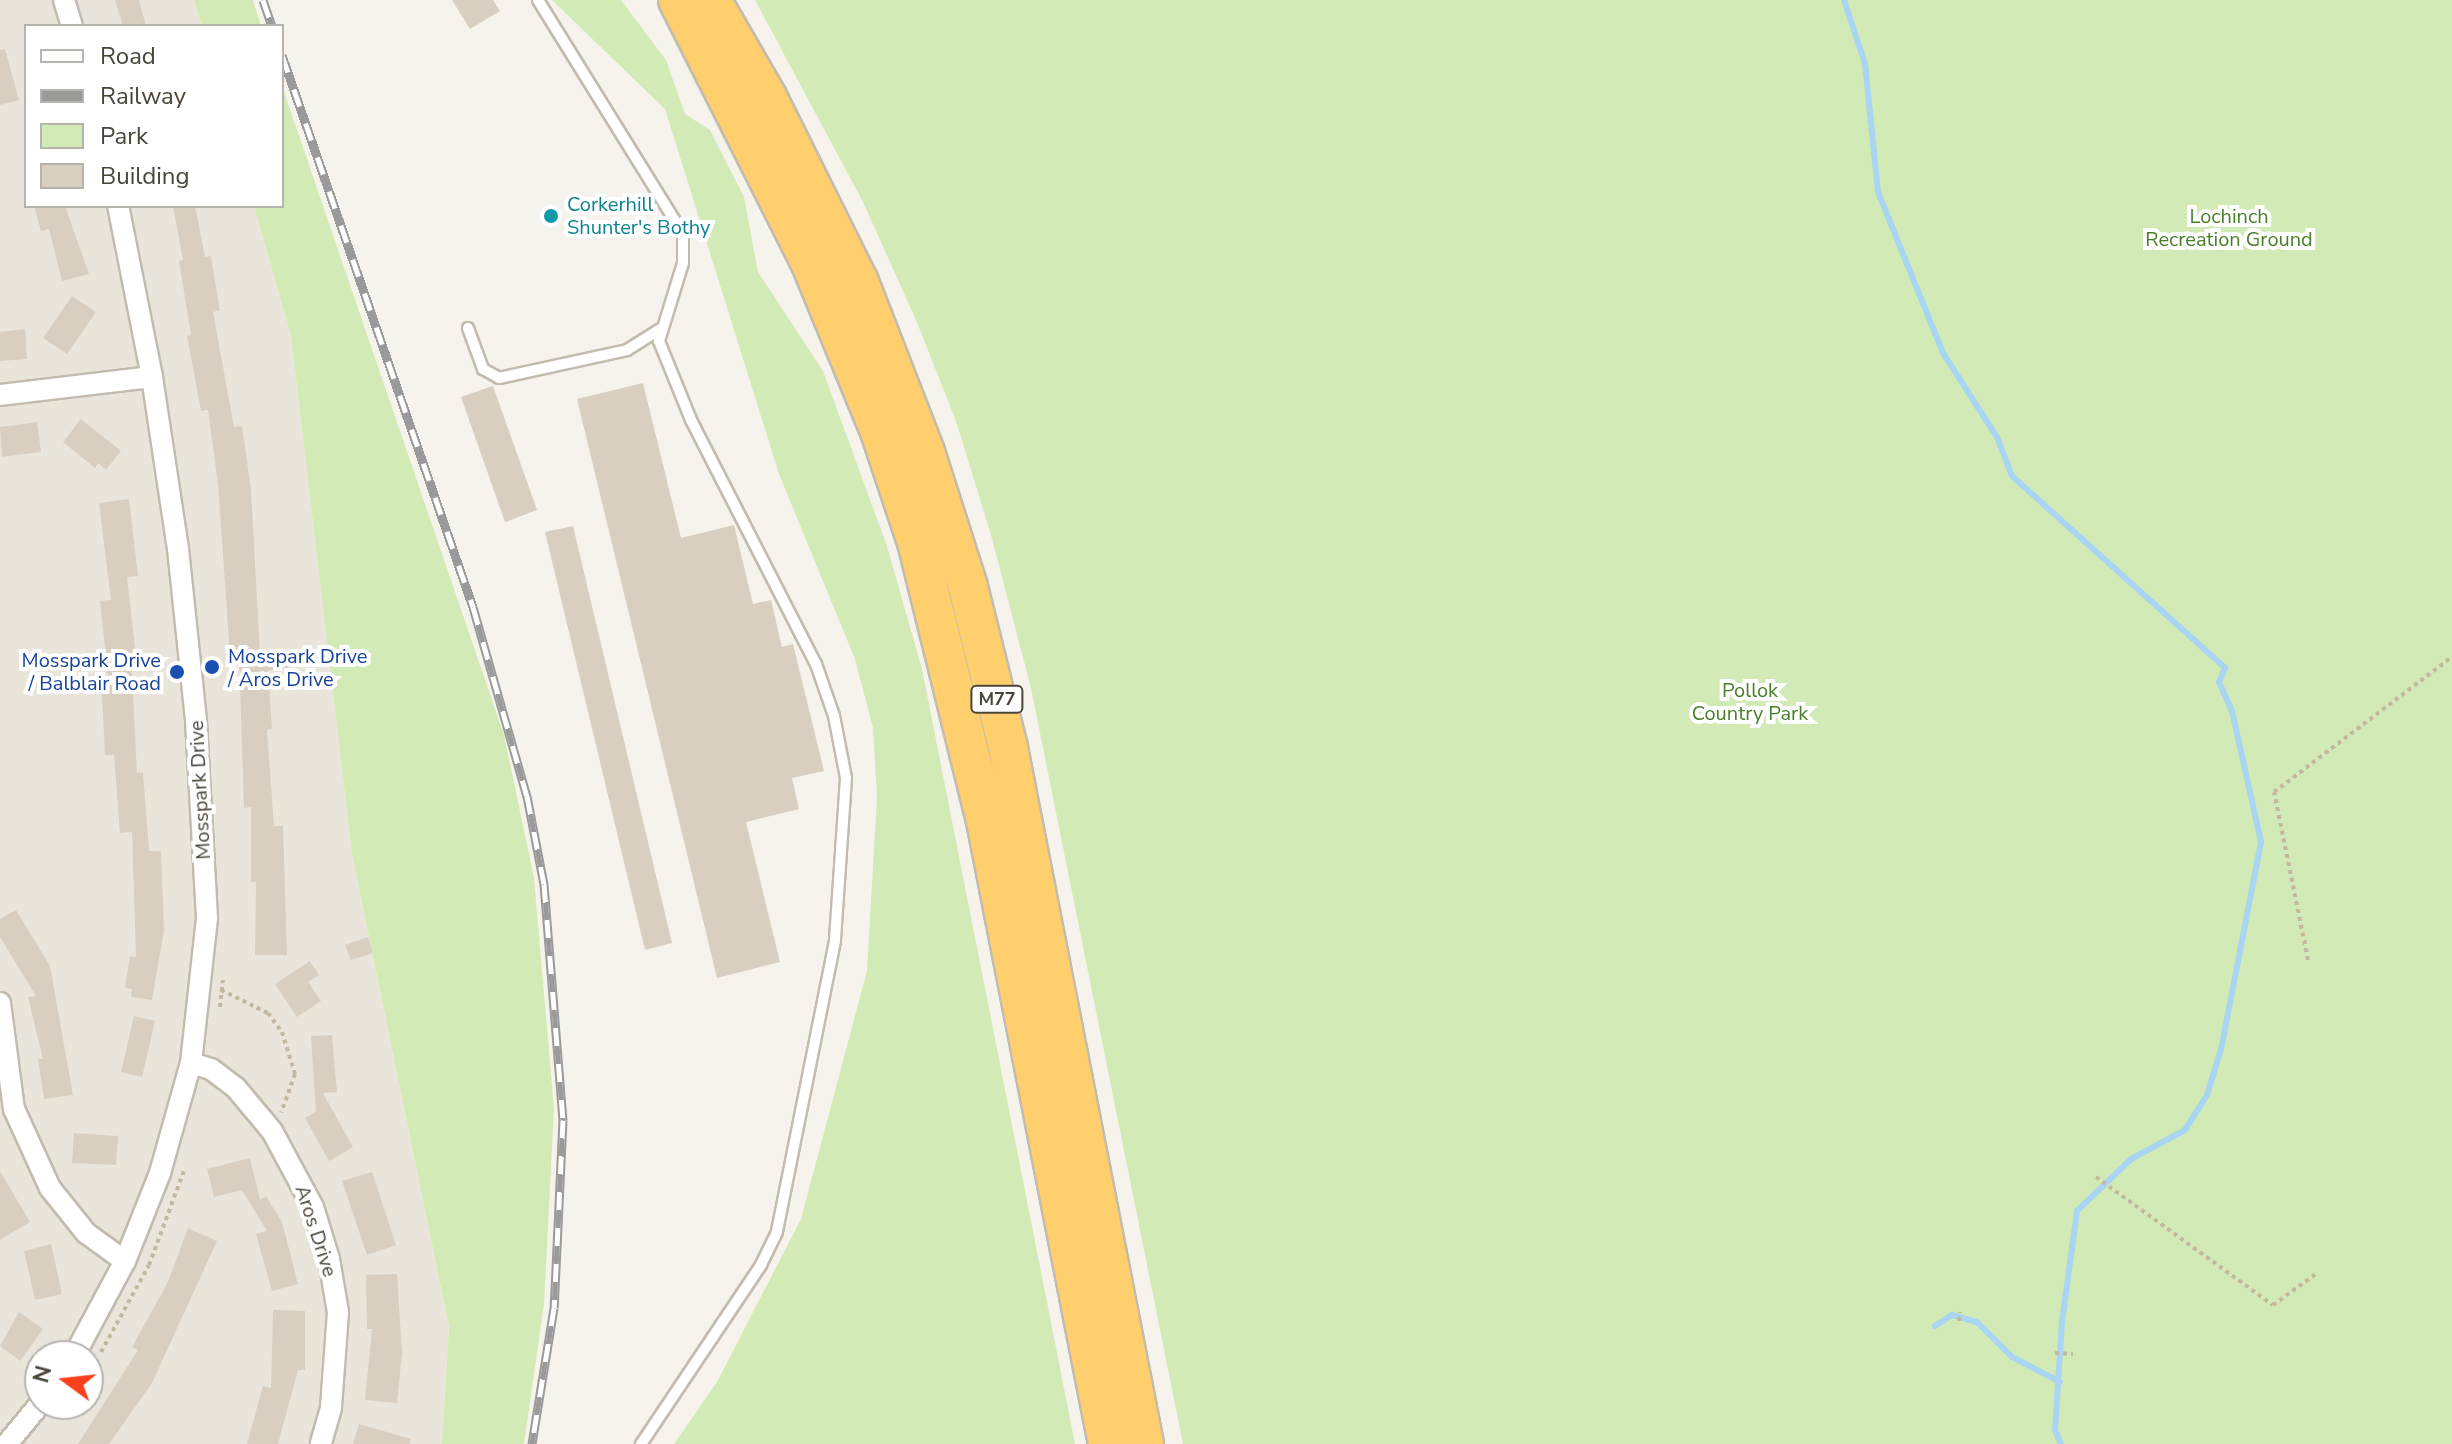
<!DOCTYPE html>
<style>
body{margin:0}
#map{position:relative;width:2452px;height:1444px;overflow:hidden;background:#f6f3ec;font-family:"Nunito Sans",sans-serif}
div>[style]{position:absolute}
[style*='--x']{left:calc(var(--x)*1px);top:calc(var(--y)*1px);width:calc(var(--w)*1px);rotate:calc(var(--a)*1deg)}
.residential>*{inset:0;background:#eae5da}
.green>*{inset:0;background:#d2eab5}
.stream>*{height:6px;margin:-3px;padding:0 3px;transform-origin:3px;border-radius:3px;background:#a9d4f2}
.building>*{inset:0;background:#d8cfc1}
.path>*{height:4px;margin-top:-2px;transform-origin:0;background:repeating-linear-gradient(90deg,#c4b79f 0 4px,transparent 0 8px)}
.roads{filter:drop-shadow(2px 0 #c2bbae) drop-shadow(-2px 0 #c2bbae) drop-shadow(0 2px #c2bbae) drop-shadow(0 -2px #c2bbae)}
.lane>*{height:10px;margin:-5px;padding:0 5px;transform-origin:5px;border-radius:5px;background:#fff}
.street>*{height:20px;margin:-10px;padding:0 10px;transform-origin:10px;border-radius:10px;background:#fff}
.highway>*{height:38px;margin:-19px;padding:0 19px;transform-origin:19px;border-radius:19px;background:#ffcf6e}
.rail>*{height:9px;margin-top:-4.5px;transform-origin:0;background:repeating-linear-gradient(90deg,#fff 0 18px,#9a9a9a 0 36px);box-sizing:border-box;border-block:2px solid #9a9a9a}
.dots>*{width:22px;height:22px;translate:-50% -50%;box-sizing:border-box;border:4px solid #fff;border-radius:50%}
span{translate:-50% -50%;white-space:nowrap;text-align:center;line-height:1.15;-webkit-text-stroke:8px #fff;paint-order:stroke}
.shield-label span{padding:2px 6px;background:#fff;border:2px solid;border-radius:6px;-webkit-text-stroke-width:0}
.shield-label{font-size:18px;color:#4b4439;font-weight:700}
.culture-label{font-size:20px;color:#0d838f}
.left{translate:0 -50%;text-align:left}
.park-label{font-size:20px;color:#4a7f2a}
.transit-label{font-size:20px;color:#164399}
.right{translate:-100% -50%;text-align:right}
.street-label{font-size:20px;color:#4b4439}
.legend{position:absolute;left:24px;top:24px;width:260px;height:184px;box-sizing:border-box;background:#fff;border:2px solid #b7b4b0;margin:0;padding:10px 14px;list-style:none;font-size:24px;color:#4b4439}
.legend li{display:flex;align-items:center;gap:16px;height:40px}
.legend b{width:40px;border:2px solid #b7b4b0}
.north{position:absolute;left:24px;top:1340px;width:80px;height:80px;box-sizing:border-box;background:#fff;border:2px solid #b7b4b0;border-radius:50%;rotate:285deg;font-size:22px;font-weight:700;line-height:32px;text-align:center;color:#4b4439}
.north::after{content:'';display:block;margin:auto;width:28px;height:36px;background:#fc3f1d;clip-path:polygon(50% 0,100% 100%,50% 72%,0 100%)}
</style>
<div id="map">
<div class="residential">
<div style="clip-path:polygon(evenodd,0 0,194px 0,202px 26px,26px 26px,26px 206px,254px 206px,291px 336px,352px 854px,449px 1327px,442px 1444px,0 1444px,0 0,40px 1356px,88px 1356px,88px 1404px,40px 1404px,40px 1356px)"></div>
</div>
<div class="green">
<div style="clip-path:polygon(194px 0,253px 0,261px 26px,202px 26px)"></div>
<div style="clip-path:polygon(552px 0,621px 0,666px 60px,685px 114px,710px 130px,744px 197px,758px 272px,823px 371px,887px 546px,922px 669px,1075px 1444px,674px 1444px,717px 1382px,801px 1219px,867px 971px,877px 797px,873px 728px,855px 659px,779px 474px,665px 109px)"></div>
<div style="clip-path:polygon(755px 0,2452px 0,2452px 1444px,1183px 1444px,1031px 688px,991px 535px,956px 421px,916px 320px,863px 202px)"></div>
<div style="clip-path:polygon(282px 86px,504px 735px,534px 878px,554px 1109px,544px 1304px,524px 1444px,442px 1444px,449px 1327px,352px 854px,291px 336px,254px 206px,282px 206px)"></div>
</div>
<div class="stream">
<div style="--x:1844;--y:0;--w:67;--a:71.8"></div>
<div style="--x:1865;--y:64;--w:129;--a:84.2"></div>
<div style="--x:1878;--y:192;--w:174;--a:68"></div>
<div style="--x:1943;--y:353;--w:100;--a:57.3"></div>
<div style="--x:1997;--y:437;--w:42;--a:69"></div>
<div style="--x:2012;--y:476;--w:287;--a:42"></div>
<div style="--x:2225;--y:668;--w:15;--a:113"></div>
<div style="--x:2219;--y:682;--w:32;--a:66"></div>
<div style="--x:2232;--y:711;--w:134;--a:77.5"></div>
<div style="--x:2261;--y:842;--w:211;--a:100.9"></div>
<div style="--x:2221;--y:1049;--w:48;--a:106.9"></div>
<div style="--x:2207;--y:1095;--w:41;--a:122.2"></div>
<div style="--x:2185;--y:1130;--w:61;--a:151.8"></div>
<div style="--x:2131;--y:1159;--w:75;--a:136.1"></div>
<div style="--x:2077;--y:1211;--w:112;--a:97.7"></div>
<div style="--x:2062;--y:1322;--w:108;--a:93.7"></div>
<div style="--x:2055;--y:1430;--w:15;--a:67"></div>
<div style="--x:1935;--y:1326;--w:20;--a:-33"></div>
<div style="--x:1952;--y:1315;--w:26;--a:16"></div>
<div style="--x:1977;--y:1322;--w:49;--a:45"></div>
<div style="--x:2012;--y:1357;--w:54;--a:27.5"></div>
</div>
<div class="building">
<div style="clip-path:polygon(115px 0,139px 0,146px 26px,123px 26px)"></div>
<div style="clip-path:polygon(452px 0,493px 0,500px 11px,470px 29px)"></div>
<div style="clip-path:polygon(5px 49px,19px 100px,0 105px,0 50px)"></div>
<div style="clip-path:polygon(34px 206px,65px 206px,89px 274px,62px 281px,49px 229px,41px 231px)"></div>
<div style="clip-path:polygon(173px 206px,195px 206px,205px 257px,211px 256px,220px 310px,213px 312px,234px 427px,242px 426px,251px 490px,260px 654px,288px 650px,289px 670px,268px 670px,272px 729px,267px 730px,274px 826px,283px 826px,287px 955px,255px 955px,256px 882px,251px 882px,251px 807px,244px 808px,239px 654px,230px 654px,218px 484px,208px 410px,201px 411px,187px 336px,191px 335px,179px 261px,183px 260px)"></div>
<div style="clip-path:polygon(72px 296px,96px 312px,67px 354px,43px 338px)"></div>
<div style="clip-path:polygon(25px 329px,27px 359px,0 361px,0 332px)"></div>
<div style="clip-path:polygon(643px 383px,681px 538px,734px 525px,753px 604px,771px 600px,782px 647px,793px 644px,824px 771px,792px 778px,799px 809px,746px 822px,780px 962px,717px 978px,577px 399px)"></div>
<div style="clip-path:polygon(493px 386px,537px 510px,505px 522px,461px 397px)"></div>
<div style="clip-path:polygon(81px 419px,121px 451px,106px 470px,98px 463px,95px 468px,63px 442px)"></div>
<div style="clip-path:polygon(37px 422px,41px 452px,2px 457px,0 427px)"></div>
<div style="clip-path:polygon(129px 499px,138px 576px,127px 577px,136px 657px,131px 657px,137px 773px,143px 772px,149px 851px,161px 851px,164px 931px,152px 1000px,131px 997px,132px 989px,125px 988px,130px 956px,136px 957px,132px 832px,120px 833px,114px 755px,105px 755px,101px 676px,108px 676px,100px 601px,111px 600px,99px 503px)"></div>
<div style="clip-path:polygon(573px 526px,672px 943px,645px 950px,545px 532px)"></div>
<div style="clip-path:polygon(16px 910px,50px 966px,73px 1095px,44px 1099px,38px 1059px,43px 1059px,28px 997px,36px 996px,0 937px,0 919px)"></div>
<div style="clip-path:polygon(368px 937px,373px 953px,351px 960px,345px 945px)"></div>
<div style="clip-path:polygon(310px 961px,319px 975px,308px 982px,321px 1001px,297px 1017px,275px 984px)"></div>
<div style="clip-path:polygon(134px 1016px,155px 1021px,142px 1077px,121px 1072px)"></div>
<div style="clip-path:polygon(332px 1035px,337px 1092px,323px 1093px,353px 1147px,329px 1161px,305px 1118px,316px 1112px,311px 1036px)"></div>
<div style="clip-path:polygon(74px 1133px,118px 1136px,116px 1165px,72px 1163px)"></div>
<div style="clip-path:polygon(250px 1158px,260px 1200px,266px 1196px,282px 1222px,298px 1284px,272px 1291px,256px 1234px,267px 1231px,242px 1190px,214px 1197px,207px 1169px)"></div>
<div style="clip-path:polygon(0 1171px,30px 1222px,0 1240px)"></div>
<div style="clip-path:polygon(372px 1172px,396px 1245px,367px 1255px,342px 1181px)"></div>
<div style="clip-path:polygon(188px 1228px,217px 1241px,152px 1383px,109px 1444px,78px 1444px,138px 1350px,132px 1347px,168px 1282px)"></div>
<div style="clip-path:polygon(51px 1244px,62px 1294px,35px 1300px,24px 1251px)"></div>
<div style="clip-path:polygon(397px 1274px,402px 1353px,397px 1403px,365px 1400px,372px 1329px,367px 1329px,366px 1275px)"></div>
<div style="clip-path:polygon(273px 1310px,305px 1311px,305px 1370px,298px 1370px,278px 1444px,247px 1444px,263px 1386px,271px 1388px)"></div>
<div style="clip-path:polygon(19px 1312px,43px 1329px,20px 1361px,0 1346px)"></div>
<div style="clip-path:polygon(359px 1424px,411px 1439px,410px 1444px,353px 1444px)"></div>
</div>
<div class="path">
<div style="--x:2308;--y:960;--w:171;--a:-101.4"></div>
<div style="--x:2274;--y:792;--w:223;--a:-37.2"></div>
<div style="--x:221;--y:990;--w:52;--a:26.1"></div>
<div style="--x:268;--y:1013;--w:24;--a:54"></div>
<div style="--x:282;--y:1032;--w:44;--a:72.8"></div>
<div style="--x:295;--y:1074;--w:41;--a:109.7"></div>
<div style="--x:220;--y:1007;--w:27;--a:-84"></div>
<div style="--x:2096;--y:1177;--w:218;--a:35.9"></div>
<div style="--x:2273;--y:1305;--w:54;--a:-36"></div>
<div style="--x:1959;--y:1321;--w:9;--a:-84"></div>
<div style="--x:101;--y:1352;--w:99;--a:-61.1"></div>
<div style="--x:149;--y:1265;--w:100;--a:-69.6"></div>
<div style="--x:2055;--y:1353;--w:18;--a:3"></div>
<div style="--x:48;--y:1356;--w:11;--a:-52"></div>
<div style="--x:28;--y:1386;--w:22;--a:-56"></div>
</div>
<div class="roads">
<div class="lane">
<div style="--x:538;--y:0;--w:275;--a:58.2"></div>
<div style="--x:683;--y:234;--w:29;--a:90"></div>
<div style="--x:683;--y:263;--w:82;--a:107.1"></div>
<div style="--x:659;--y:341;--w:85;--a:67.9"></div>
<div style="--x:691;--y:420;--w:274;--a:62.9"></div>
<div style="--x:816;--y:664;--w:55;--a:70.9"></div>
<div style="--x:834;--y:716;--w:63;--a:79"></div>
<div style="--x:846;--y:778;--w:163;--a:93.9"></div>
<div style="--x:835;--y:941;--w:297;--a:101.3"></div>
<div style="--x:777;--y:1232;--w:37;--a:116"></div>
<div style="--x:761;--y:1265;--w:216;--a:123.8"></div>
<div style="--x:468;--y:328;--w:44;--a:69.9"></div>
<div style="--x:483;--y:369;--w:18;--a:29"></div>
<div style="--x:499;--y:378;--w:131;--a:-12.3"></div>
<div style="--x:627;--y:350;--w:38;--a:-32"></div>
</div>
<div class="street">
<div style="--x:64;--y:0;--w:27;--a:73"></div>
<div style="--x:0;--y:395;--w:153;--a:-6.8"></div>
<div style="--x:0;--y:1003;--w:107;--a:82.5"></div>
<div style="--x:14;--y:1109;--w:87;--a:65.5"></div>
<div style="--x:50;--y:1188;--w:58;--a:51.3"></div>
<div style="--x:86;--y:1233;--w:48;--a:35.7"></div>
<div style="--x:191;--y:1063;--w:21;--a:17"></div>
<div style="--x:211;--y:1069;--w:31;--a:37"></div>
<div style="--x:236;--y:1088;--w:56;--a:50.1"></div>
<div style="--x:272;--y:1131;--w:86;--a:61.7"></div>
<div style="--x:313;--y:1207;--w:54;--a:72.9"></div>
<div style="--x:329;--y:1259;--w:54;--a:80.4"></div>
<div style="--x:338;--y:1312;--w:96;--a:94.2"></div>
<div style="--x:331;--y:1408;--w:37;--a:106"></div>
<div style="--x:74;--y:1356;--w:108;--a:-61.8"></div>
<div style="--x:125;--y:1261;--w:95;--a:-68.3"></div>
<div style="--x:160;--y:1173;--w:114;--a:-74.3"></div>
<div style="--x:191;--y:1063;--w:146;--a:-83.7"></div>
<div style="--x:207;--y:918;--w:198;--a:-93.2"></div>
<div style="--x:196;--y:720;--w:172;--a:-96"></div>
<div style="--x:178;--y:549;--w:174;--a:-98.6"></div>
<div style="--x:152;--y:377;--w:174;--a:-101.2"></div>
<div style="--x:7;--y:1444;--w:52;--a:-50.5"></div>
</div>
<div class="highway">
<div style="--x:678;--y:0;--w:290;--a:63.2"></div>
<div style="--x:809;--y:259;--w:189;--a:67.6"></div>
<div style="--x:881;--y:434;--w:114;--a:71.6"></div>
<div style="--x:917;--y:542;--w:287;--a:76.1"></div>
<div style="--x:986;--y:821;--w:635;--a:78.92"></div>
<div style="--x:711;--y:0;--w:112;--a:60"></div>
<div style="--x:767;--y:97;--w:207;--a:63.6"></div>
<div style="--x:859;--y:282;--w:182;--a:68.8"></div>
<div style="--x:925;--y:452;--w:142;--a:72.3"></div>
<div style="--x:968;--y:587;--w:166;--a:76"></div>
<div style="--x:1008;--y:748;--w:709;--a:78.94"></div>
</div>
</div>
<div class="rail">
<div style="--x:263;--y:0;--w:28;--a:71"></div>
<div style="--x:282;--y:55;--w:584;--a:70.91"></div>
<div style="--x:473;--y:607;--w:197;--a:74.1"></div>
<div style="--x:527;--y:796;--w:90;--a:79.1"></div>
<div style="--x:544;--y:884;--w:237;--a:85.4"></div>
<div style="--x:563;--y:1120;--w:188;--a:92.7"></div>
<div style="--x:554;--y:1308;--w:138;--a:99.2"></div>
</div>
<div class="dots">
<div style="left:551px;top:216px;background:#0f9aa8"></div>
<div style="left:212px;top:667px;background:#1a4fb4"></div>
<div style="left:177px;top:672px;background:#1a4fb4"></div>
</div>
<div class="shield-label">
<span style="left:997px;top:699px">M77</span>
</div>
<div class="culture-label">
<span class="left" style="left:567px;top:216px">Corkerhill<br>Shunter's Bothy</span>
</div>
<div class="park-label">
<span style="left:2229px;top:228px">Lochinch<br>Recreation Ground</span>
<span style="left:1750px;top:702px">Pollok<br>Country Park</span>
</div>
<div class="transit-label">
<span class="left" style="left:228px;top:668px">Mosspark Drive<br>/ Aros Drive</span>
<span class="right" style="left:161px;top:672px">Mosspark Drive<br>/ Balblair Road</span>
</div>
<div class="street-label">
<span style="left:200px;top:790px;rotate:-93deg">Mosspark Drive</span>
<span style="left:316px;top:1231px;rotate:72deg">Aros Drive</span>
</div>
<ul class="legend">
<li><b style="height:10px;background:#fff"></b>Road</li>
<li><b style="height:10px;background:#9a9a9a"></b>Railway</li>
<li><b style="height:22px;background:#d2eab5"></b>Park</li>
<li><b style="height:22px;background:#d8cfc1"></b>Building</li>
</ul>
<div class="north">N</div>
</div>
